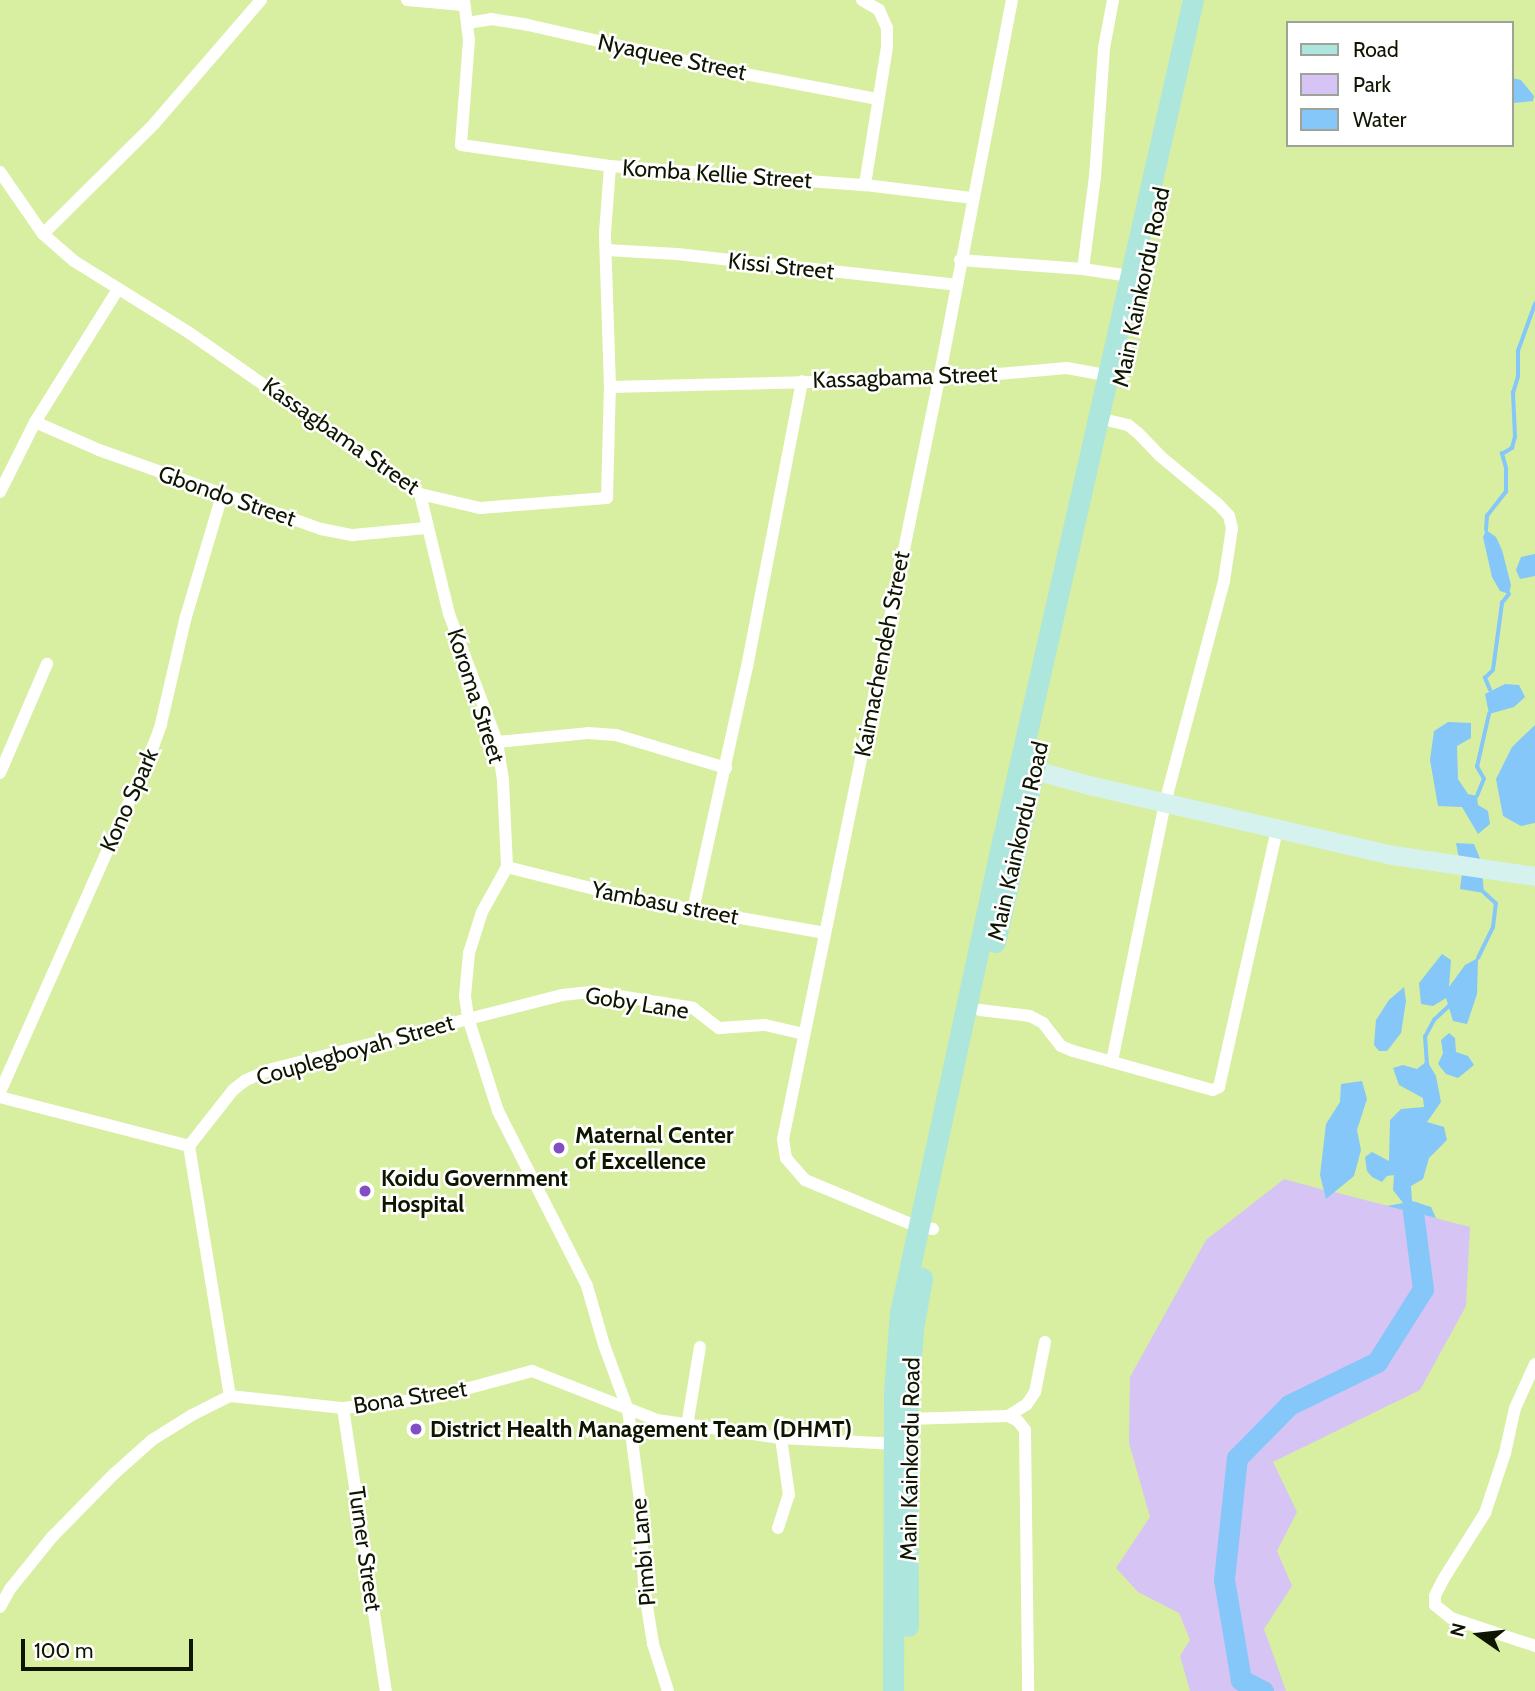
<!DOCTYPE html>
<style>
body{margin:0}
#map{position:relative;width:1535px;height:1691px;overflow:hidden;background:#d8eea1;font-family:Cabin,sans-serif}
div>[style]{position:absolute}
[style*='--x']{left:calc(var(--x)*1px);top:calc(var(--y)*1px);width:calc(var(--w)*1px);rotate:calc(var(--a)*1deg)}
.green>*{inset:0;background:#d6c4f5}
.water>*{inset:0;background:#84c7f8}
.stream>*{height:3.5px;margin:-1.75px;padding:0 1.75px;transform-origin:1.75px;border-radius:1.75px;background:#84c7f8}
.river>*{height:21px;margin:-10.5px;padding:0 10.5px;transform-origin:10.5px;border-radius:10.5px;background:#84c7f8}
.minor>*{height:12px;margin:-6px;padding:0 6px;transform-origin:6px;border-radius:6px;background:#fff}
.secondary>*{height:19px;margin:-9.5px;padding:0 9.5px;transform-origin:9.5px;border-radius:9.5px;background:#d6f2ee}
.primary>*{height:21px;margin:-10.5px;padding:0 10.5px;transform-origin:10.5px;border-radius:10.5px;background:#ace6dc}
.dots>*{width:19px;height:19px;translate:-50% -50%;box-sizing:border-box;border:4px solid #fff;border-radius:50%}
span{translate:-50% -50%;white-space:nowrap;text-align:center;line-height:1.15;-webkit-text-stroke:5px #fff;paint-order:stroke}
.street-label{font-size:23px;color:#0f1600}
.poi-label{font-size:23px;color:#0f1600;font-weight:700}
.left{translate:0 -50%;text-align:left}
.legend{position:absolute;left:1286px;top:21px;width:228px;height:126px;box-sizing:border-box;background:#fff;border:2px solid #9fa299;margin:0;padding:9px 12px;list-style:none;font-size:21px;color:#0f1600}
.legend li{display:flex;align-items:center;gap:14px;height:35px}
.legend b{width:35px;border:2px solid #9fa299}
.north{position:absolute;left:1444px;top:1600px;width:70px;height:70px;-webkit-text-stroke:5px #fff;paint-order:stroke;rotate:284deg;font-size:19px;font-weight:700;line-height:28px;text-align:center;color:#0f1600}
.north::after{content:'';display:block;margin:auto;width:24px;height:32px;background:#0f1600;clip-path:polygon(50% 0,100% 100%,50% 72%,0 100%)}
.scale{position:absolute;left:21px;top:1639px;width:172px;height:32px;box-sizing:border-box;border:4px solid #0f1600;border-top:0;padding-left:9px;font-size:21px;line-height:24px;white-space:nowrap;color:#0f1600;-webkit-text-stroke:5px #fff;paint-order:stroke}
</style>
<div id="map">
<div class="green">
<div style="clip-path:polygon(1284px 1179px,1324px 1190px,1326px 1199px,1334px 1192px,1470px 1227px,1466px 1306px,1420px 1390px,1273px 1462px,1297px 1512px,1277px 1551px,1292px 1586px,1264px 1629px,1286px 1691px,1190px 1691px,1180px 1656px,1190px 1640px,1179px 1613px,1138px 1592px,1116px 1568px,1150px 1517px,1129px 1443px,1130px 1377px,1206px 1240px)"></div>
</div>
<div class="water">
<div style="clip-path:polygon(1512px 78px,1521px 80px,1534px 96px,1533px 101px,1513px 103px)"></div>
<div style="clip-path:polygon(1486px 530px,1496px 537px,1502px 550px,1511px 585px,1509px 594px,1500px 591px,1492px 577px,1483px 537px)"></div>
<div style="clip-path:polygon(1535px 554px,1535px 576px,1520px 579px,1516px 570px,1521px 557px)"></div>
<div style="clip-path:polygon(1505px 684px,1519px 685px,1525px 697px,1514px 707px,1489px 714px,1485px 694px)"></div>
<div style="clip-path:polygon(1448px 722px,1471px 723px,1471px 738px,1457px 746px,1458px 779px,1468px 794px,1477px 796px,1478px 805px,1488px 811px,1490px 824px,1478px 834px,1462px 807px,1438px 806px,1430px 760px,1434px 731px)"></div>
<div style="clip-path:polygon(1535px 725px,1535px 823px,1521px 826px,1503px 816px,1496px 779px,1512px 747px)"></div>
<div style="clip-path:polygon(1456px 843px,1474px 844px,1481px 861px,1484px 893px,1460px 889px,1462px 874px)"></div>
<div style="clip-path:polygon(1442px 954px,1451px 960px,1449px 987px,1465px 965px,1478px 958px,1477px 994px,1467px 1024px,1453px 1021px,1446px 998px,1433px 1006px,1421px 1004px,1419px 983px)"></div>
<div style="clip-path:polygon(1404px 987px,1406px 1001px,1401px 1033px,1387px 1051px,1379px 1051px,1374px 1045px,1376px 1020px,1389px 1000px)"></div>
<div style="clip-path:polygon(1449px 1033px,1455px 1038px,1456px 1052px,1468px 1056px,1474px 1065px,1458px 1078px,1446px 1074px,1438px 1064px,1443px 1053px,1441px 1040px)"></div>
<div style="clip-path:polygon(1427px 1061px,1436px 1076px,1441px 1102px,1427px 1122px,1444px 1127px,1447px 1140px,1429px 1158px,1423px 1179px,1411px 1186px,1412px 1201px,1431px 1207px,1436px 1218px,1387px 1206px,1403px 1203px,1393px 1190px,1394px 1175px,1387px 1176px,1382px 1182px,1372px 1177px,1367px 1171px,1365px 1157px,1372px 1152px,1389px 1161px,1390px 1120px,1401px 1109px,1424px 1107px,1423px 1098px,1399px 1085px,1393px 1068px,1403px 1065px,1417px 1069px)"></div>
<div style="clip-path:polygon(1362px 1081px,1367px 1099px,1357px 1130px,1361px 1150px,1354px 1176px,1326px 1199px,1320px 1175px,1326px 1124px,1340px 1102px,1341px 1084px)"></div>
</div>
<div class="stream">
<div style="--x:1486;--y:530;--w:14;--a:-86"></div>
<div style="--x:1487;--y:516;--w:31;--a:-52"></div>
<div style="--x:1506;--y:492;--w:24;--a:-90"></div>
<div style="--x:1506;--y:468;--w:15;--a:-106"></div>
<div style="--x:1502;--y:454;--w:12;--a:-31"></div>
<div style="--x:1512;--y:448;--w:11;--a:-75"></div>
<div style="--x:1515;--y:437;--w:44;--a:-92.6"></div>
<div style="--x:1513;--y:393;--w:17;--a:-73"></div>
<div style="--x:1518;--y:377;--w:26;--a:-90"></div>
<div style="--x:1518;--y:351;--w:50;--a:-70.1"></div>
<div style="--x:1490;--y:690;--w:13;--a:-113"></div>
<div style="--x:1485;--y:678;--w:11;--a:-45"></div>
<div style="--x:1493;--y:670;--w:68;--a:-82.3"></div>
<div style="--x:1502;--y:603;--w:11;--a:-52"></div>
<div style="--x:1477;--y:796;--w:18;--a:-68"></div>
<div style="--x:1484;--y:779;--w:14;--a:-120"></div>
<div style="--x:1477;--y:767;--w:54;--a:-77.2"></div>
<div style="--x:1478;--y:958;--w:34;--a:-64"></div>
<div style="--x:1493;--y:927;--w:23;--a:-83"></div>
<div style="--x:1496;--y:904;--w:16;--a:-137"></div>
<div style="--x:1427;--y:1065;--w:28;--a:-94"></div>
<div style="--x:1425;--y:1037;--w:19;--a:-62"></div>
<div style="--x:1434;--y:1020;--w:21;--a:-43"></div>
</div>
<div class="river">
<div style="--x:1263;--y:1691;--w:25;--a:-153"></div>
<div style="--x:1241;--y:1680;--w:102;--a:-99.6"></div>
<div style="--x:1224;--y:1579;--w:122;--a:-83.9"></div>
<div style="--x:1237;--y:1458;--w:74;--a:-45.5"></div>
<div style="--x:1289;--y:1405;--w:98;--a:-26"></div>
<div style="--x:1377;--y:1362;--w:86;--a:-57.8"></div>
<div style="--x:1423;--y:1289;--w:78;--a:-97.4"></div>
</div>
<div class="minor">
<div style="--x:407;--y:0;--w:56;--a:5.1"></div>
<div style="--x:464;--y:0;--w:40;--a:82.9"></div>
<div style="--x:469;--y:40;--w:105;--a:94.4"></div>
<div style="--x:461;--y:145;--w:150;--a:8"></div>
<div style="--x:610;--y:166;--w:256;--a:4.3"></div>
<div style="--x:865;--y:185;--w:109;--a:6.9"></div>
<div style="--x:862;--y:0;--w:20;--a:30"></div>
<div style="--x:879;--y:10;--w:20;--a:66"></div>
<div style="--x:887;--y:28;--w:19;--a:90"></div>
<div style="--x:887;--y:47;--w:140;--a:99.1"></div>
<div style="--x:467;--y:23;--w:24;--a:-9"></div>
<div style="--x:491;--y:19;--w:37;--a:9"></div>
<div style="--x:528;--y:25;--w:217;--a:12.8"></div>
<div style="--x:740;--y:73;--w:139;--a:10.7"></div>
<div style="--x:0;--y:172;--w:75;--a:55.3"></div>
<div style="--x:43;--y:234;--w:41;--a:41.1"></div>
<div style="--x:74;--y:261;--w:134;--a:31.9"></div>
<div style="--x:188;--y:332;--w:283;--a:34.9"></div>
<div style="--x:420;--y:494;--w:62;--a:13.1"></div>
<div style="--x:480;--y:508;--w:127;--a:-4.5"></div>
<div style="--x:607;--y:498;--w:111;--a:-88.5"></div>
<div style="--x:610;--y:387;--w:154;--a:-91.9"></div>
<div style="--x:605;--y:233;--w:67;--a:-85.7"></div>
<div style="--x:43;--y:234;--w:156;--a:-44.7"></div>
<div style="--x:154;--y:124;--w:164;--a:-49.2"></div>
<div style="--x:606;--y:250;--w:71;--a:3.2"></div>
<div style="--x:677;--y:254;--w:281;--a:6.3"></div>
<div style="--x:960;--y:260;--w:123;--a:4.2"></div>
<div style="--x:1083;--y:269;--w:61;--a:8.5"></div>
<div style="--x:1083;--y:269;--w:93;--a:-82.6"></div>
<div style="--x:1095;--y:177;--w:129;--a:-86"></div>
<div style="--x:1104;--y:48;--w:49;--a:-79.4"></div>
<div style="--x:610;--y:387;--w:329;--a:-1.4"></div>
<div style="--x:939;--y:379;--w:128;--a:-4.9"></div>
<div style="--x:1067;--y:368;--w:55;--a:10.5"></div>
<div style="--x:1111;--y:421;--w:17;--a:13"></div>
<div style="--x:1128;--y:425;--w:13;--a:39"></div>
<div style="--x:1138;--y:433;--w:32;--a:46"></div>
<div style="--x:1160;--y:456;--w:75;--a:39.6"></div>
<div style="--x:1218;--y:504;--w:16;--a:47"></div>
<div style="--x:1229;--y:516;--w:12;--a:76"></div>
<div style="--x:1232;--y:528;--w:54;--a:98.6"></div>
<div style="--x:1224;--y:581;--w:230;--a:104.9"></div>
<div style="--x:1165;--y:803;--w:264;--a:101.6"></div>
<div style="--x:35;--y:422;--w:70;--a:23.6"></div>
<div style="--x:99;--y:450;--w:236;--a:19.6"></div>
<div style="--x:321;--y:529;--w:33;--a:11"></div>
<div style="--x:353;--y:535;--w:73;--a:-5.5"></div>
<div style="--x:0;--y:492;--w:78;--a:-63.4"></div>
<div style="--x:35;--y:422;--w:157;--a:-58"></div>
<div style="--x:420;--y:494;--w:123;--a:76.4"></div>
<div style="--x:449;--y:614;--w:137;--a:69.4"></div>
<div style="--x:497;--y:742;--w:39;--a:81"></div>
<div style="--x:503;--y:781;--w:86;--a:87.3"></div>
<div style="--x:507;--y:867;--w:51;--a:119.1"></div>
<div style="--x:482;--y:912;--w:43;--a:107.6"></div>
<div style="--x:469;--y:953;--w:43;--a:95.3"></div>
<div style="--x:465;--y:996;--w:22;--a:82"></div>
<div style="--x:468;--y:1018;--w:98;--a:72.1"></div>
<div style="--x:498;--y:1111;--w:196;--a:63"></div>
<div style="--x:587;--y:1286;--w:61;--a:73.9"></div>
<div style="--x:604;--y:1345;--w:69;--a:69.7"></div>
<div style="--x:628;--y:1410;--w:92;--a:82.5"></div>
<div style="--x:640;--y:1501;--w:86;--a:87.3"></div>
<div style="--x:644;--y:1587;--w:58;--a:81"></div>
<div style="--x:653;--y:1644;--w:49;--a:72.3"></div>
<div style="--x:497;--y:742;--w:91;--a:-5.6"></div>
<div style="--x:588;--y:733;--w:28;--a:4"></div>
<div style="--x:616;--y:735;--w:115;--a:16.7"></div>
<div style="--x:0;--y:773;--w:119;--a:-66.7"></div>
<div style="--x:507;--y:867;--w:135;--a:14.1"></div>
<div style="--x:638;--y:900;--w:190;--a:10"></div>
<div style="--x:693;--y:910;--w:249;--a:-77.5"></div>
<div style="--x:747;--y:667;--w:291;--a:-79.1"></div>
<div style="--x:980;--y:1010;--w:50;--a:6.8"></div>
<div style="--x:1030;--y:1016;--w:15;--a:28"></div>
<div style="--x:1043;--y:1023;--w:29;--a:52"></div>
<div style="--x:1061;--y:1046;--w:13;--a:23"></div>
<div style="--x:1073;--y:1051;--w:145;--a:15.6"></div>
<div style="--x:1213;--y:1090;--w:7;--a:-27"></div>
<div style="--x:1219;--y:1087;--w:268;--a:-77.3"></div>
<div style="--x:0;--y:1092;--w:369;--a:-66"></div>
<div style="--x:150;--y:755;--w:33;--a:-70"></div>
<div style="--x:161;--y:724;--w:107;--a:-77"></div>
<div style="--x:185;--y:620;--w:130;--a:-73.5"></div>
<div style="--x:0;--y:1097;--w:195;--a:14.5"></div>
<div style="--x:189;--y:1146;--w:71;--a:-51.8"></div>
<div style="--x:233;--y:1090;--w:16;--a:-38"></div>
<div style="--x:246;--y:1080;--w:28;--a:-23"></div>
<div style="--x:272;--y:1069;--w:299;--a:-14.3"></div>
<div style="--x:562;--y:995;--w:31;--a:-6"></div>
<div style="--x:593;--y:992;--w:71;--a:8.9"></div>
<div style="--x:663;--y:1003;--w:30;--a:9"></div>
<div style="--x:693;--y:1008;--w:33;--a:38"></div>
<div style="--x:719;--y:1028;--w:46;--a:-3.7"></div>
<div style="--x:765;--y:1025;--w:39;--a:13"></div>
<div style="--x:189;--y:1146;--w:253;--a:80.7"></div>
<div style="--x:933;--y:1229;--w:15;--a:-172"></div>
<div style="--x:918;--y:1227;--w:122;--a:-157.4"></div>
<div style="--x:805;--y:1180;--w:29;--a:-131"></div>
<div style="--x:786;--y:1158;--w:19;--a:-99"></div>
<div style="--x:783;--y:1139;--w:776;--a:-78.4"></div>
<div style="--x:939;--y:379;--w:386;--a:-79.1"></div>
<div style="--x:1535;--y:1364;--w:48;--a:114.4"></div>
<div style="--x:1515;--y:1408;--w:46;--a:102.5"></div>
<div style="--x:1505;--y:1453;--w:63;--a:108.4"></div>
<div style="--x:1485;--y:1513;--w:77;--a:122.2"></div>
<div style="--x:1444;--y:1578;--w:20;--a:117"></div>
<div style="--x:1435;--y:1596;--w:9;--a:90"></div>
<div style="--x:1435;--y:1605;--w:21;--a:39"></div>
<div style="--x:1451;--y:1618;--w:89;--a:18.4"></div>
<div style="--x:343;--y:1408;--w:286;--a:81.4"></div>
<div style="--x:1008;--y:1416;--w:22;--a:-32"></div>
<div style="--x:1027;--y:1404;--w:14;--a:-56"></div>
<div style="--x:1035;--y:1392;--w:51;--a:-78.7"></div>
<div style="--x:907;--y:1419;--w:101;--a:-1.7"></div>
<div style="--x:1008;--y:1416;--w:11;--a:27"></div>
<div style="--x:1018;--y:1421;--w:11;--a:52"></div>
<div style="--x:1025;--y:1430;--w:261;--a:89.3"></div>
<div style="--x:687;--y:1426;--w:80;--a:-80.7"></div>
<div style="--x:778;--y:1528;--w:35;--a:-72"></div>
<div style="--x:789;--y:1495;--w:58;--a:-98"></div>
<div style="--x:0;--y:1607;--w:21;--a:-61"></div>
<div style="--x:10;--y:1589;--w:67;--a:-51.1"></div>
<div style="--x:52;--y:1537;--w:90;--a:-45.5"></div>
<div style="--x:115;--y:1473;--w:50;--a:-41.7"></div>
<div style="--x:152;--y:1440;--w:47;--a:-32"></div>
<div style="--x:192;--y:1415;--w:42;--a:-26.6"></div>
<div style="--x:230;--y:1396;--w:114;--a:6.1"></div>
<div style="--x:343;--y:1408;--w:90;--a:-6.4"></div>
<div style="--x:432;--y:1398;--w:104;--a:-15.1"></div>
<div style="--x:532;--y:1371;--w:134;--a:21.4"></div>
<div style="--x:657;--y:1420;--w:125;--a:8.3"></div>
<div style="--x:781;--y:1438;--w:117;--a:2.9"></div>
</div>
<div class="secondary">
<div style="--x:1020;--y:766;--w:72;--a:15.4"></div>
<div style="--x:1089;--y:785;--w:312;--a:13"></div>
<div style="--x:1393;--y:855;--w:144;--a:8.4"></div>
</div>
<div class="primary">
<div style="--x:995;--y:942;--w:192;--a:-77.3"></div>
<div style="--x:908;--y:1626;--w:207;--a:-90.3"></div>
<div style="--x:907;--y:1419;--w:90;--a:-86.2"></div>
<div style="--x:913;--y:1329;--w:52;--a:-80"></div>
<div style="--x:893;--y:1691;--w:299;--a:-89.8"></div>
<div style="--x:894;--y:1392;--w:79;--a:-85.7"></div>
<div style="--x:900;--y:1313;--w:486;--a:-77.8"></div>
<div style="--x:1003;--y:838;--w:859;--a:-77.23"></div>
</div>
<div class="dots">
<div style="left:559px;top:1148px;background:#834dc4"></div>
<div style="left:365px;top:1191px;background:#834dc4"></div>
<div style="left:416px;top:1429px;background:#834dc4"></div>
</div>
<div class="street-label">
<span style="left:672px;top:57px;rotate:12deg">Nyaquee Street</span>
<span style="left:717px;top:174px;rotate:4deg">Komba Kellie Street</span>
<span style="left:781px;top:266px;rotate:6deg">Kissi Street</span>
<span style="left:1141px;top:287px;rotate:-78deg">Main Kainkordu Road</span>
<span style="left:905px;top:377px;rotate:-2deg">Kassagbama Street</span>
<span style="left:341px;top:436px;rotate:35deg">Kassagbama Street</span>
<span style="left:227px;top:496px;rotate:19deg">Gbondo Street</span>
<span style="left:882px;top:654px;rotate:-79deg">Kaimachendeh Street</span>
<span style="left:476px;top:696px;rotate:72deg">Koroma Street</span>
<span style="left:129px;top:800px;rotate:-66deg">Kono Spark</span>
<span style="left:1018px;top:841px;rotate:-77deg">Main Kainkordu Road</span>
<span style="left:665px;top:903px;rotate:11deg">Yambasu street</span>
<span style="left:637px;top:1003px;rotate:9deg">Goby Lane</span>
<span style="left:355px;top:1050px;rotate:-16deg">Couplegboyah Street</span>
<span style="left:410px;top:1397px;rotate:-9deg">Bona Street</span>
<span style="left:910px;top:1459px;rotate:-89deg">Main Kainkordu Road</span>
<span style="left:365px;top:1549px;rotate:82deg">Turner Street</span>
<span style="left:643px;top:1552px;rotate:-95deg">Pimbi Lane</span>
</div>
<div class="poi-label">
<span class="left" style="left:575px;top:1148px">Maternal Center<br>of Excellence</span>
<span class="left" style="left:381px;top:1191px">Koidu Government<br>Hospital</span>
<span class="left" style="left:430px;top:1429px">District Health Management Team (DHMT)</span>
</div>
<ul class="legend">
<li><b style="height:9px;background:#ace6dc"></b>Road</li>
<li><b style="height:19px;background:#d6c4f5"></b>Park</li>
<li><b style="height:19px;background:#84c7f8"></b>Water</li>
</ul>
<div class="north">N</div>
<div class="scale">100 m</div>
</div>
